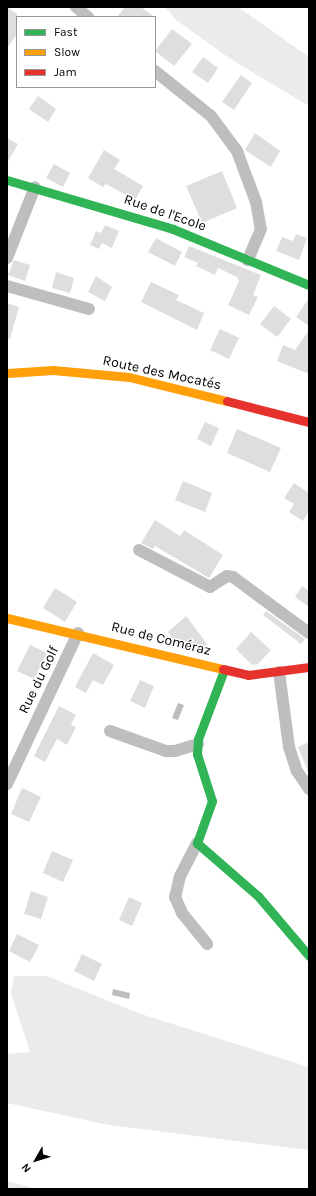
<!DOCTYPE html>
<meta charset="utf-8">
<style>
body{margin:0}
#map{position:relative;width:316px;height:1196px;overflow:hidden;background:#fff;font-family:Karla,sans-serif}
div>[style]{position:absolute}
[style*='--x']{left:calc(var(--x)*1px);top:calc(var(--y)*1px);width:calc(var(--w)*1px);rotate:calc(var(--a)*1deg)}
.green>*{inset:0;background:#ebebeb}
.water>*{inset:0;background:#bdbdbd}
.building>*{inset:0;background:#dedede}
.street>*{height:12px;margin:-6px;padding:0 6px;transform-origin:6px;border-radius:6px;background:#bebebe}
.fast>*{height:9px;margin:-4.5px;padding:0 4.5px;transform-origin:4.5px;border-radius:4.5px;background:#30b455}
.slow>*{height:9px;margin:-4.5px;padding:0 4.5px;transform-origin:4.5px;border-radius:4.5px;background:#ff9f0a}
.jam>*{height:9px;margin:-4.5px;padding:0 4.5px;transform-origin:4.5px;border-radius:4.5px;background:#e5322d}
span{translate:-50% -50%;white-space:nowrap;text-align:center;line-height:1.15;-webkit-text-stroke:3px #fff;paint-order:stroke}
.street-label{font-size:14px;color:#000}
.frame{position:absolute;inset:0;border:8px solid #000;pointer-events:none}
.legend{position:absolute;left:16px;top:16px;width:140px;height:72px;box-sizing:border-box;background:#fff;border:1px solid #999;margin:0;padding:5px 7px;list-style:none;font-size:12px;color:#000}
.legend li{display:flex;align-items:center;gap:8px;height:20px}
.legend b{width:20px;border:1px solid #999}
.north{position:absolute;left:16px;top:1140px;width:40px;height:40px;-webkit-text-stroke:3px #fff;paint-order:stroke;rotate:231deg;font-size:11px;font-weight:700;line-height:16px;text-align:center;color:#000}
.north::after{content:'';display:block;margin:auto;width:14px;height:18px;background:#000;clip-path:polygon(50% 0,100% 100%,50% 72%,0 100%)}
</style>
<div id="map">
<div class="green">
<div style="clip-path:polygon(165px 7px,238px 7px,309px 57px,309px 106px,232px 60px,176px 20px)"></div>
<div style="clip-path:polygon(14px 976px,47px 976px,141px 1014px,309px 1067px,309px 1150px,109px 1125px,7px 1103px,7px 1054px,30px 1052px,11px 994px)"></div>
<div style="clip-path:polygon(7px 1181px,33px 1188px,36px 1189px,7px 1189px)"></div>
</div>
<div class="water">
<div style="clip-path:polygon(178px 703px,184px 705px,178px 720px,172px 718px)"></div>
<div style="clip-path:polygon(113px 989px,130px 993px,129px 999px,112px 995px)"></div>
</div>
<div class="building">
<div style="clip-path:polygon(7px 7px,17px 14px,17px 34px,7px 48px)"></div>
<div style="clip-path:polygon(125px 7px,141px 7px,154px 17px,117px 17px)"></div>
<div style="clip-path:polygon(172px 29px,192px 44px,174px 66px,155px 51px)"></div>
<div style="clip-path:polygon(203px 57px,218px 68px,208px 83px,192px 72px)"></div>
<div style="clip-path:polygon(241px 75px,252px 83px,234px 110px,222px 102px)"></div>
<div style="clip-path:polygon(38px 96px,56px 109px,48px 122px,29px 109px)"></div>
<div style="clip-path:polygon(255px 133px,280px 151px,271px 167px,245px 150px)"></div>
<div style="clip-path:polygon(7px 138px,18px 144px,7px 163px)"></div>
<div style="clip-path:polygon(104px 150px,120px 160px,114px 169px,143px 186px,135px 200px,106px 184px,103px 187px,88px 178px)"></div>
<div style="clip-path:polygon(54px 164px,70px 173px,63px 187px,46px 178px)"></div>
<div style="clip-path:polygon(222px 171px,237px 208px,202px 223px,186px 186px)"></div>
<div style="clip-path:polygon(105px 225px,119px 231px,112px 248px,102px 243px,99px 249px,90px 245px,96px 231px,101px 233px)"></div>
<div style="clip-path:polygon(296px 234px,307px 238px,299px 260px,276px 251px,282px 237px,293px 241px)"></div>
<div style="clip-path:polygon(156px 238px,182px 252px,175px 266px,148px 252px)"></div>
<div style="clip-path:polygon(189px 246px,261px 275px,253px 295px,258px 297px,249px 315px,228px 305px,239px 281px,237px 277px,218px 268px,215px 275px,196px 266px,198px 263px,184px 257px)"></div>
<div style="clip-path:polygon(14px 260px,30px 265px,25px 281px,8px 275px)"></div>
<div style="clip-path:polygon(56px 272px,74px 278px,70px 293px,52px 288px)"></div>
<div style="clip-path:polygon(96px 276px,112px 287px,105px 301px,88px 292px)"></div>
<div style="clip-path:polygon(151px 282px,179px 295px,176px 300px,204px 313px,197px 330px,141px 302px)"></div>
<div style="clip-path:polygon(309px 298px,309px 326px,296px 317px)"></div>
<div style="clip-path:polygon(7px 303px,19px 307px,10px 339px,7px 338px)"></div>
<div style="clip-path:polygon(274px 306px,291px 319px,277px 337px,260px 324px)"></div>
<div style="clip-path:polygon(220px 329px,239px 338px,229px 359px,210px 350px)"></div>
<div style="clip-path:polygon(309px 330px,309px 374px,277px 361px,283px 345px,295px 350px)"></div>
<div style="clip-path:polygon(205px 422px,219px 428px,211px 446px,197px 439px)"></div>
<div style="clip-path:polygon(237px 429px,281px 448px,270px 472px,227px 453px)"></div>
<div style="clip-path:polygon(183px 481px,212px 493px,205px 512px,175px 500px)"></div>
<div style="clip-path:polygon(294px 483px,309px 493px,309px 511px,303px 521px,289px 512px,294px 504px,284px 498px)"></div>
<div style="clip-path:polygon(155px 520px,180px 536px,184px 530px,223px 555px,209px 578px,155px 546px,153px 549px,141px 543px)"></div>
<div style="clip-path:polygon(302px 586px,309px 591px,309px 607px,295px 597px)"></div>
<div style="clip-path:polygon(55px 588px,77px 602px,65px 622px,43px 608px)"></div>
<div style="clip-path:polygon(266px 611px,305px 639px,301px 644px,263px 615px)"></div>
<div style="clip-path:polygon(186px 616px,207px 644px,196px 652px,179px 648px,168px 632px)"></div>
<div style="clip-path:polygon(251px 632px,271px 650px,258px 664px,252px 665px,236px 649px)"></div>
<div style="clip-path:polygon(30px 645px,47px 653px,34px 679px,17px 671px)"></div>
<div style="clip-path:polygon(93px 653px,114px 665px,103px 685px,93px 680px,86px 693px,75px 687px)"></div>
<div style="clip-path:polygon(140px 680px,154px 686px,145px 708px,130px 701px)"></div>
<div style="clip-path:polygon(59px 706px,76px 715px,71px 725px,76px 727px,67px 745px,57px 739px,45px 762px,34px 756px)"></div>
<div style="clip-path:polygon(309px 742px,309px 774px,298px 747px)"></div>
<div style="clip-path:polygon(22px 788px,41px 797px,29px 822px,11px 814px)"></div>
<div style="clip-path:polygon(52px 851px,73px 860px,63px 882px,43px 873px)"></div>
<div style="clip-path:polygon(31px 891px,48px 897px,41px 919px,24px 914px)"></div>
<div style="clip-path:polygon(129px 897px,142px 903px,132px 926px,119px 920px)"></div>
<div style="clip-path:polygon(17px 934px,39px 945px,30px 962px,9px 951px)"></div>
<div style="clip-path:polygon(82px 954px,102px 964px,94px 981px,74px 971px)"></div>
</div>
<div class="street">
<div style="--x:76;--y:7;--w:16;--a:40"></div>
<div style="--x:155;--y:71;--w:72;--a:38.8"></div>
<div style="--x:211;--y:116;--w:44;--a:53.4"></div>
<div style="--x:237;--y:151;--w:54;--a:69.6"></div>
<div style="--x:256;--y:202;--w:27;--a:80"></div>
<div style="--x:261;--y:229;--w:34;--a:113"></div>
<div style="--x:7;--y:258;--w:76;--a:-68.5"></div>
<div style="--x:7;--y:286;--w:85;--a:15.7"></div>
<div style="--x:139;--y:550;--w:80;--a:27.5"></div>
<div style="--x:210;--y:587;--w:20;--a:-33"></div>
<div style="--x:227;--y:576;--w:6;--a:9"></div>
<div style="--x:233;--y:577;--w:94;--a:36.4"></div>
<div style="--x:279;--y:672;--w:76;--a:82.4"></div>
<div style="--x:289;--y:747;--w:25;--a:72"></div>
<div style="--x:297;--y:771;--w:22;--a:56"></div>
<div style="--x:110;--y:731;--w:59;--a:19.7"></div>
<div style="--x:166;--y:751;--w:9;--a:0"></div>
<div style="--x:175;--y:751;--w:24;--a:-17"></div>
<div style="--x:7;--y:784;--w:167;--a:-64.8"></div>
<div style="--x:197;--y:843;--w:37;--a:117"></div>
<div style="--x:180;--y:876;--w:22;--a:103"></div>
<div style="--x:175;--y:897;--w:17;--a:66"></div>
<div style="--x:182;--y:913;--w:40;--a:51"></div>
</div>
<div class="fast">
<div style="--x:7;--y:180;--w:173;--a:16.4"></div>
<div style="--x:173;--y:229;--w:147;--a:22.4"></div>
<div style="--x:224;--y:670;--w:74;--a:110.6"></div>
<div style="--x:198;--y:739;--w:15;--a:94"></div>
<div style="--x:197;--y:754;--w:49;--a:72.3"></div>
<div style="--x:212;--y:801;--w:45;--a:109.7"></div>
<div style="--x:197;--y:843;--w:81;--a:41"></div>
<div style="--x:258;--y:896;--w:79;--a:49.6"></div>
</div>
<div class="slow">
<div style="--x:7;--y:373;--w:46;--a:-3.7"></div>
<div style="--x:53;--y:370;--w:76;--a:5.3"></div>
<div style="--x:129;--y:377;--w:101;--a:13.8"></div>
<div style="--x:7;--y:618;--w:222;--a:13.3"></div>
</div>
<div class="jam">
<div style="--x:227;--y:401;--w:85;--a:14.4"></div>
<div style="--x:223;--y:669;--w:26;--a:13"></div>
<div style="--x:248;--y:675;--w:62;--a:-7.5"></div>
</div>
<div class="street-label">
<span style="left:165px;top:213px;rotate:19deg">Rue de l'Ecole</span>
<span style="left:162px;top:373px;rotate:12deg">Route des Mocatés</span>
<span style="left:161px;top:639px;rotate:14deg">Rue de Coméraz</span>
<span style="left:39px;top:680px;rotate:-64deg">Rue du Golf</span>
</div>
<div class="frame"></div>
<ul class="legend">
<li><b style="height:5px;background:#30b455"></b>Fast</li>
<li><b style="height:5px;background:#ff9f0a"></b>Slow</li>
<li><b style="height:5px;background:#e5322d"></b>Jam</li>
</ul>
<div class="north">N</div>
</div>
